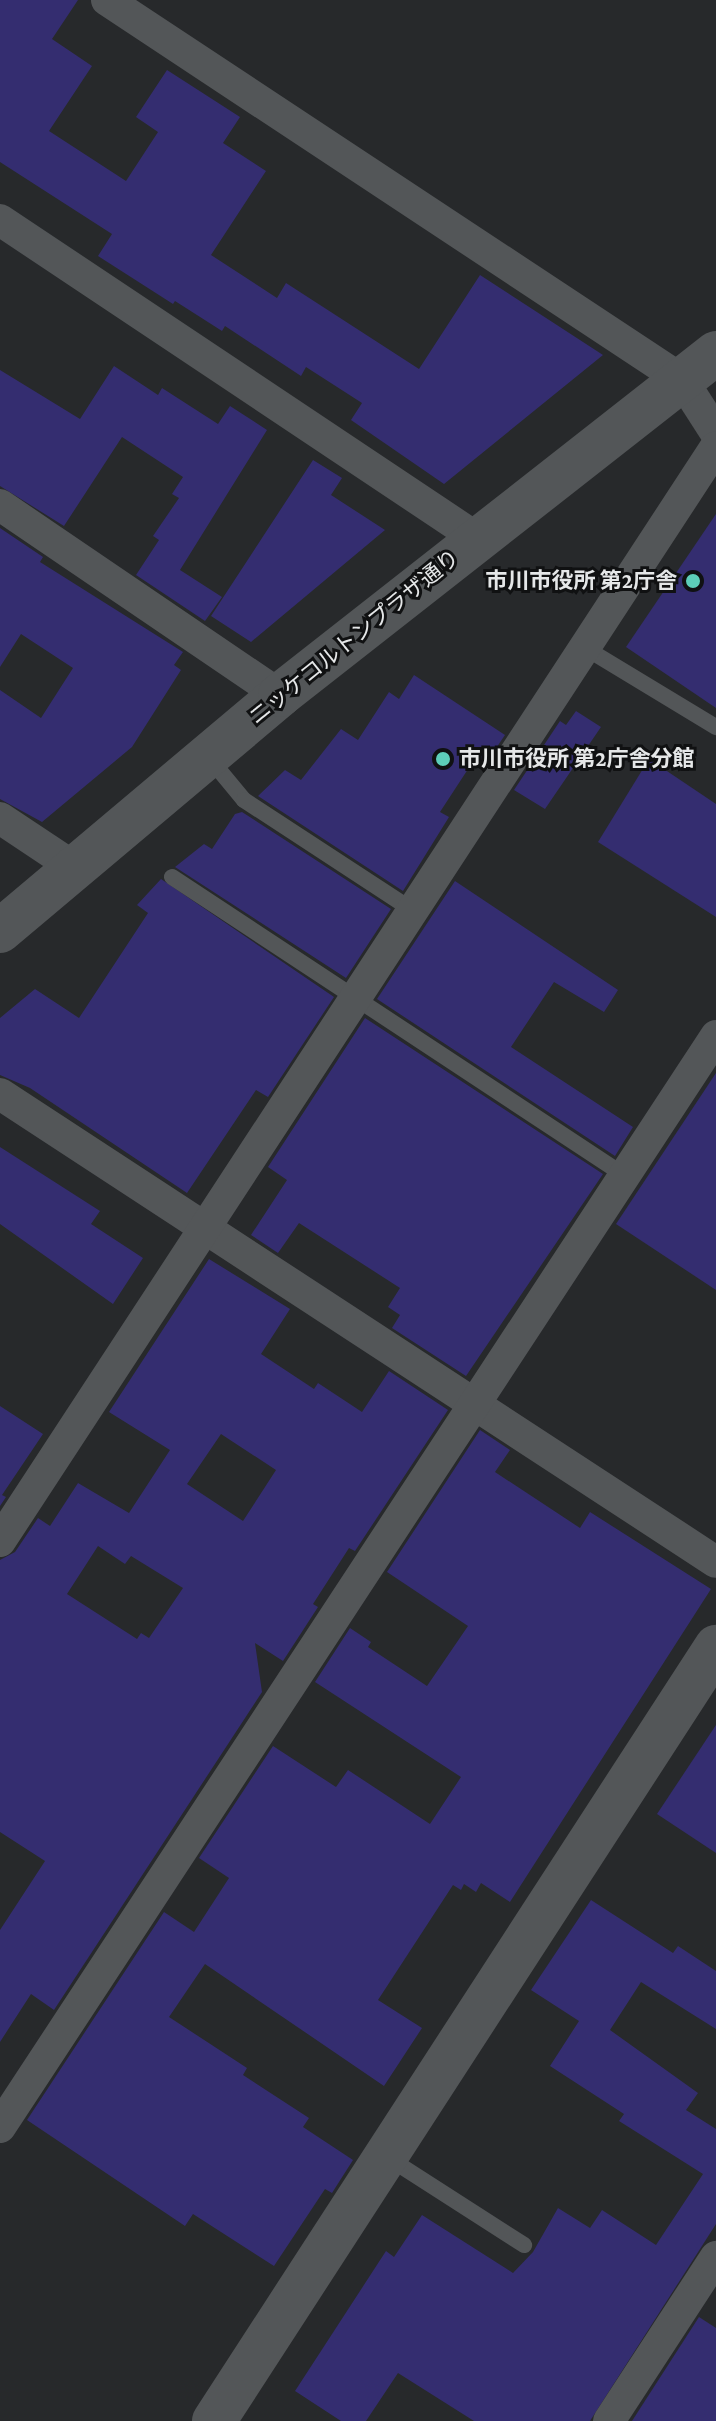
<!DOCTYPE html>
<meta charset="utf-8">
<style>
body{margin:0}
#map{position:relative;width:716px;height:2421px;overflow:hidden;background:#27292b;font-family:"Crimson Pro","Noto Sans JP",serif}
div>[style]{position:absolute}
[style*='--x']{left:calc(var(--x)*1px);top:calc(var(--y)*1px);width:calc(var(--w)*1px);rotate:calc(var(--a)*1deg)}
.building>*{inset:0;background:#342d70}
.lane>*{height:16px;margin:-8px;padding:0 8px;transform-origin:8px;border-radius:8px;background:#535658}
.street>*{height:32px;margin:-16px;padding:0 16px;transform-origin:16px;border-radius:16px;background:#535658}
.secondary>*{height:44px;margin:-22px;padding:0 22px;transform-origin:22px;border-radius:22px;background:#535658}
.dots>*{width:22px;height:22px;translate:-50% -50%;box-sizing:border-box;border:4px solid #101112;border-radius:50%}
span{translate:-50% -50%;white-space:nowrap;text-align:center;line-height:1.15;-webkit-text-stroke:6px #101112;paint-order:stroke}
.poi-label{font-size:22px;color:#e5e7e8;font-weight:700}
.right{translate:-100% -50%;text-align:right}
.left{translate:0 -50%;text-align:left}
.street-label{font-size:22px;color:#e5e7e8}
</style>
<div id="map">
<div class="building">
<div style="clip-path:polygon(0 0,78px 0,52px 39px,92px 66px,49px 131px,126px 181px,158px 132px,136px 117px,167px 70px,240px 117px,223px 143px,266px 171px,211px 255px,277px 298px,286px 283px,419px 369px,480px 275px,603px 355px,444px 484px,351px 420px,362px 403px,306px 367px,301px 376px,225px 326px,222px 331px,175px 301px,173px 304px,98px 256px,112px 234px,0 162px)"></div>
<div style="clip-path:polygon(114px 366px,158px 395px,162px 388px,218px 424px,230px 406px,267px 430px,180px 570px,222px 597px,205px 621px,136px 575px,159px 540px,153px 536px,179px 498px,172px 494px,183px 477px,122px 437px,64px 526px,0 486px,0 370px,80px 419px)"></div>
<div style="clip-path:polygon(313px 460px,342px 478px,331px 495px,385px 530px,251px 642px,211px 616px)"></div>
<div style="clip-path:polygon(716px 514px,716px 708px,626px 647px)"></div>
<div style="clip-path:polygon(0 528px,43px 557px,40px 562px,183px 652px,174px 665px,181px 670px,132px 747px,42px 822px,0 799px,0 690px,41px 718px,73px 668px,21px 634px,0 667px)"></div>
<div style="clip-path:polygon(414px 675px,505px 735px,482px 769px,472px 763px,440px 812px,449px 817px,403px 891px,258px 796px,285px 770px,301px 780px,341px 729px,358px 740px,389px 692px,399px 699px)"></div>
<div style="clip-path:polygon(576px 711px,601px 727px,545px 809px,514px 790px,560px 721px,566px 725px)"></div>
<div style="clip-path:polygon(649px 759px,716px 804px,716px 917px,598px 842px)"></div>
<div style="clip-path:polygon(242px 812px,391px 909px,346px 978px,175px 867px,204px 844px,212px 849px,235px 814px)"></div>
<div style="clip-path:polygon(161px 879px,334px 997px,268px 1097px,256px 1090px,187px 1193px,30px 1088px,0 1075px,0 1018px,35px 989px,79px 1018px,148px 913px,137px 905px)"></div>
<div style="clip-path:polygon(455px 881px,618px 990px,604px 1012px,554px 982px,511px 1047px,633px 1127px,615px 1156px,377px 999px)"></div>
<div style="clip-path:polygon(365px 1018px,603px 1174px,466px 1376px,392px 1328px,400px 1315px,388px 1307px,400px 1288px,299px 1223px,278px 1253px,251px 1235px,287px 1180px,268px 1167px)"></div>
<div style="clip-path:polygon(716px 1073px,716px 1290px,616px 1224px)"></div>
<div style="clip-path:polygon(0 1147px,100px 1211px,91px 1224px,143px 1258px,113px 1304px,0 1224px)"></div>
<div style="clip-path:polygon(evenodd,209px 1259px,290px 1309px,261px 1354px,314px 1389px,318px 1383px,362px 1412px,389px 1371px,448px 1410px,355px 1551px,349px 1548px,313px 1604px,318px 1607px,283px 1661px,255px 1643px,262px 1692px,54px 2010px,31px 1994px,0 2042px,0 1930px,45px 1861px,0 1832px,0 1560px,15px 1552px,38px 1518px,50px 1526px,78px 1483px,129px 1513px,170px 1450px,109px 1412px,209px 1259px,221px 1434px,276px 1470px,243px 1521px,187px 1484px,221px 1434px,209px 1259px,98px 1546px,125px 1564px,131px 1556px,183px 1588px,149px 1638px,141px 1633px,137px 1639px,67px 1594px,98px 1546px)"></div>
<div style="clip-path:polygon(0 1406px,43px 1434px,2px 1495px,6px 1497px,0 1506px)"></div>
<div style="clip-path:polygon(480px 1430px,510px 1450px,495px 1472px,580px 1528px,590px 1512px,711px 1589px,510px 1902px,481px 1883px,476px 1892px,464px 1884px,461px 1890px,453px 1885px,378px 2000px,422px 2028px,384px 2086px,205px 1964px,169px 2017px,247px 2068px,243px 2075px,309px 2118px,303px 2127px,353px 2160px,332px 2193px,325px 2189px,274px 2266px,193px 2214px,185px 2226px,27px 2120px,164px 1912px,194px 1932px,229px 1878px,199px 1858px,273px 1746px,336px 1787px,348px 1770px,430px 1824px,461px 1777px,315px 1682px,350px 1628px,371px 1642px,368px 1647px,427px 1686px,468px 1626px,387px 1572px)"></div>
<div style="clip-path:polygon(716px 1725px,716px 1853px,657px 1814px)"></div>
<div style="clip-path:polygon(591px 1900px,673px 1953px,678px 1946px,716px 1971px,716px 2029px,641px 1982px,610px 2030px,698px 2093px,686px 2110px,716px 2129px,716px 2224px,590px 2421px,474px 2421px,398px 2373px,366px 2421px,341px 2421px,295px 2391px,386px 2251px,394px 2257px,422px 2215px,513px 2273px,533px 2252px,558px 2208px,590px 2228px,602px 2210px,656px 2245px,703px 2174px,619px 2121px,624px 2114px,550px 2066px,579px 2021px,531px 1990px)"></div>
<div style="clip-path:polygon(699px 2317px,716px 2328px,716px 2421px,632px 2421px)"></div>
</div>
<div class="lane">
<div style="--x:587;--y:649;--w:151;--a:31.2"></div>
<div style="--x:210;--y:759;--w:53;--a:50.3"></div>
<div style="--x:244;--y:800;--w:201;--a:33.2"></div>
<div style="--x:172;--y:877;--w:541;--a:33.4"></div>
<div style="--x:387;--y:2157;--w:163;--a:32.7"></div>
</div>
<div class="street">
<div style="--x:107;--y:0;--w:689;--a:33.46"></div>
<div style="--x:682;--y:380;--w:63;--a:57.3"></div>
<div style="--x:0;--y:220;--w:575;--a:33.72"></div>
<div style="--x:0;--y:505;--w:338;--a:34.2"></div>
<div style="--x:0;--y:818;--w:90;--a:33.7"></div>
<div style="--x:0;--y:1094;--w:855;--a:33.17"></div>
<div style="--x:0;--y:1541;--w:1307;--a:-56.8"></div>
<div style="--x:0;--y:2127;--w:1305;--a:-56.72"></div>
<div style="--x:609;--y:2421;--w:196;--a:-56.9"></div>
</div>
<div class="secondary">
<div style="--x:0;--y:931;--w:366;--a:-40.1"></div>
<div style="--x:280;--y:695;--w:554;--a:-38.11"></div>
<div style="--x:214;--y:2421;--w:923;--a:-57.03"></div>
</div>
<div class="dots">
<div style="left:693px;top:581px;background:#5dceb9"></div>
<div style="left:443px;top:759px;background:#5dceb9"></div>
</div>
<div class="poi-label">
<span class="right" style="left:677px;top:581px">市川市役所 第2庁舎</span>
<span class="left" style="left:459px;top:759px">市川市役所 第2庁舎分館</span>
</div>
<div class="street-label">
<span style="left:354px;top:637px;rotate:-39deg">ニッケコルトンプラザ通り</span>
</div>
</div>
